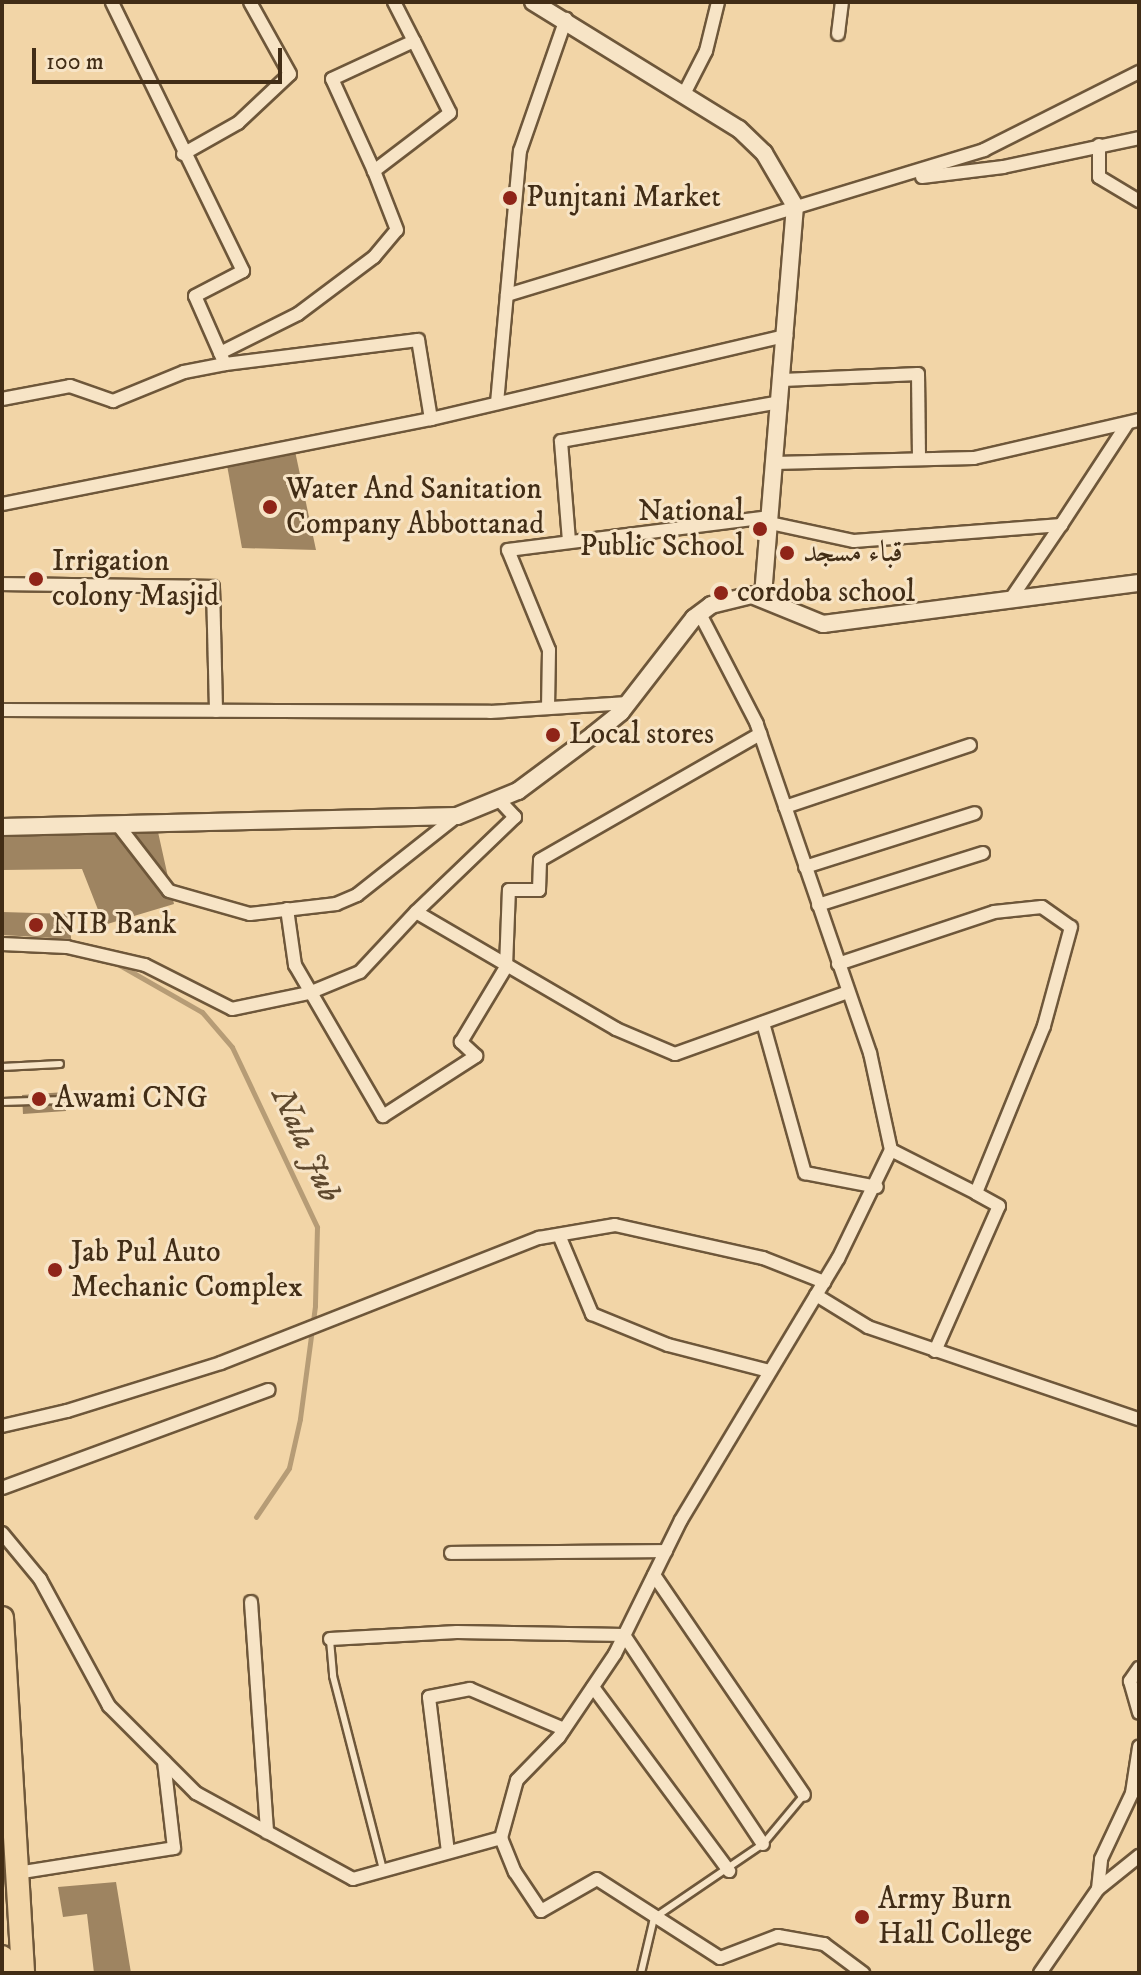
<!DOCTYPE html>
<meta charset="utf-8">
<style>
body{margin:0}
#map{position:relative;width:1141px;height:1975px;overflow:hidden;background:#f2d5a7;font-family:"IM FELL DW Pica",Amiri,serif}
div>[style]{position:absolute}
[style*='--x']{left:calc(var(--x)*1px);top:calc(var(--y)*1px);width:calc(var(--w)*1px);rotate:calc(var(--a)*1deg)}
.stream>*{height:5px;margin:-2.5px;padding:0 2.5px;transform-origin:2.5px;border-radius:2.5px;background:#b69c76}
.building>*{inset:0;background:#9e8461}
.roads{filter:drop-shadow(2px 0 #6e573a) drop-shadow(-2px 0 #6e573a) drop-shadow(0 2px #6e573a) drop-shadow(0 -2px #6e573a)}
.service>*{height:6px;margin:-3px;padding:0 3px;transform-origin:3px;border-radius:3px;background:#f7e4c6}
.minor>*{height:12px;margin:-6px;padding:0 6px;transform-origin:6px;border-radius:6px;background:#f7e4c6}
.tertiary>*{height:16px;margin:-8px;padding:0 8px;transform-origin:8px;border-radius:8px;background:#f7e4c6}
.trunk>*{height:22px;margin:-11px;padding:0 11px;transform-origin:11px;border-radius:11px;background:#f2d5a7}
.dots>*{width:22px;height:22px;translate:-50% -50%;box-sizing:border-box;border:4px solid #f7e4c6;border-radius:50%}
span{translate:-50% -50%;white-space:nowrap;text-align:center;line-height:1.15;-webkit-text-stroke:6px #f7e4c6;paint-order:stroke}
.poi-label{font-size:30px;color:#422d16}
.left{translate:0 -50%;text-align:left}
.right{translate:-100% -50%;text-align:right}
.water-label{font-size:32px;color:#5f492e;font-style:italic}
.frame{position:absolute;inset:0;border:4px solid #422d16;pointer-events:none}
.scale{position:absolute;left:32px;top:48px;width:250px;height:36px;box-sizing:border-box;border:4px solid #422d16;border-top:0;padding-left:10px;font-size:24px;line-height:28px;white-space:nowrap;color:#422d16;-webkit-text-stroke:6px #f7e4c6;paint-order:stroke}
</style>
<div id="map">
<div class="stream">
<div style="--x:116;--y:963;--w:99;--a:29.7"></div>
<div style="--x:202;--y:1012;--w:46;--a:49.4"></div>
<div style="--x:232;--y:1047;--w:199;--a:64.7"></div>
<div style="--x:317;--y:1227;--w:79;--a:91.5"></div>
<div style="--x:315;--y:1306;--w:114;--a:97.6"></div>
<div style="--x:300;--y:1419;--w:50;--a:102.7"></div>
<div style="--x:289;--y:1468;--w:59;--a:124"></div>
</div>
<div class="building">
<div style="clip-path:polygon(295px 451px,316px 550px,242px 548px,227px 465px)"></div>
<div style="clip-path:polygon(158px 832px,174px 904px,104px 925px,82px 869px,2px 870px,2px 835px)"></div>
<div style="clip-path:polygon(2px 912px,70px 914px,71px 939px,2px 935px)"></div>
<div style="clip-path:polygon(65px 1092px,66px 1111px,23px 1114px,22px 1095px)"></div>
<div style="clip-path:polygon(116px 1882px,131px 1973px,94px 1973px,87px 1914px,63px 1917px,58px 1887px)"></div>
</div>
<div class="roads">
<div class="service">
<div style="--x:2;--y:1067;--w:58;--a:-3"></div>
<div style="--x:2;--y:1102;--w:61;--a:-1.9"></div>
<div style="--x:330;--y:1640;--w:36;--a:85"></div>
<div style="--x:333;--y:1676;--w:200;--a:75.5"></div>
<div style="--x:641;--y:1973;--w:57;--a:-76.7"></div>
<div style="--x:654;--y:1918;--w:132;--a:-34.2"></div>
<div style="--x:763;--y:1844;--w:64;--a:-50.1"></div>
</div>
<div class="minor">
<div style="--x:394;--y:2;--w:44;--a:62.9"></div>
<div style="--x:414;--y:41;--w:80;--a:63.4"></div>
<div style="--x:450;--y:113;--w:96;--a:142.7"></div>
<div style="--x:374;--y:171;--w:101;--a:-114.5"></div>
<div style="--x:332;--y:79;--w:90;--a:-24.9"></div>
<div style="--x:838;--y:34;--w:32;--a:-83"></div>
<div style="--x:684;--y:94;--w:48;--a:-62.9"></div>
<div style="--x:706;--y:51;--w:50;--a:-76.2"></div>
<div style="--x:1099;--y:145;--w:32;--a:90"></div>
<div style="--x:1099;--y:177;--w:47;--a:31"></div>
<div style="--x:183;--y:154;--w:63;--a:-29.4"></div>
<div style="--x:238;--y:123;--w:71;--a:-43.3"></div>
<div style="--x:290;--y:74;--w:82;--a:-119.1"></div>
<div style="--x:922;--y:177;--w:82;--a:-7"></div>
<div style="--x:1003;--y:167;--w:139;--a:-12"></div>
<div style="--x:507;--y:295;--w:499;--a:-16.9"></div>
<div style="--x:984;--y:150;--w:174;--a:-26.7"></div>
<div style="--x:220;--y:353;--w:87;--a:-26.6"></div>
<div style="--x:298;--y:314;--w:95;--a:-36.9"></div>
<div style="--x:374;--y:257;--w:35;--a:-50"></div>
<div style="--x:397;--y:230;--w:63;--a:-111.3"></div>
<div style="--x:783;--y:380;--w:135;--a:-2.5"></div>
<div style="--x:918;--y:374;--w:85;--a:89.3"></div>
<div style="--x:2;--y:399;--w:69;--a:-10.8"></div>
<div style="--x:70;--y:386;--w:46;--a:19.2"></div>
<div style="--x:113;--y:401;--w:77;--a:-22.2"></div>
<div style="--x:184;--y:372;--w:42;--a:-11"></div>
<div style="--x:225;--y:364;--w:74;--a:-113.8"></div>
<div style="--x:195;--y:296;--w:54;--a:-27.5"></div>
<div style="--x:243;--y:271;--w:299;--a:-116"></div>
<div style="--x:497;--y:403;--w:253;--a:-84.8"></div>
<div style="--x:520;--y:151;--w:140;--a:-70.8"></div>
<div style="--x:431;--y:419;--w:365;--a:-13.2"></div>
<div style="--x:774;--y:463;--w:200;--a:-1.4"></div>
<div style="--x:974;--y:458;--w:169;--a:-13"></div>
<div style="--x:2;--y:504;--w:437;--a:-11.2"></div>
<div style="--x:431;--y:419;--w:80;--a:-99.3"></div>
<div style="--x:418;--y:340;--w:194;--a:172.9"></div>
<div style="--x:770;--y:523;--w:86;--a:12.1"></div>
<div style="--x:854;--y:541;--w:208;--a:-4.4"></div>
<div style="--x:1061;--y:525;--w:121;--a:-56.8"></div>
<div style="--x:569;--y:541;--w:100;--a:-94.6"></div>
<div style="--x:561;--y:441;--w:223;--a:-10.1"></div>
<div style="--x:2;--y:584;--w:211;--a:0.8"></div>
<div style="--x:213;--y:587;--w:124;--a:88.6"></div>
<div style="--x:1010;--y:600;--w:91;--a:-55.8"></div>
<div style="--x:548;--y:708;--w:58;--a:-89"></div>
<div style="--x:549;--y:650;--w:108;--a:-112.3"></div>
<div style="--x:508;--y:550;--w:264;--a:-7.2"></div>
<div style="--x:2;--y:710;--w:488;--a:0.2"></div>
<div style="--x:490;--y:712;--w:138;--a:-3.7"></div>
<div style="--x:500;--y:801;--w:22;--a:47"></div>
<div style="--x:515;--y:817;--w:137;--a:136.2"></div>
<div style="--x:416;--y:912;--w:232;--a:30.3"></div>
<div style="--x:616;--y:1029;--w:64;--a:23"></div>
<div style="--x:675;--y:1054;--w:184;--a:-19.7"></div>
<div style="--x:785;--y:807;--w:195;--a:-18.5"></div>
<div style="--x:118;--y:825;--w:83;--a:52.3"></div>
<div style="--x:169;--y:891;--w:84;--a:15.9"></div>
<div style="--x:250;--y:914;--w:87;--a:-6.6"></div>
<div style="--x:336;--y:904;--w:23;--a:-23"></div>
<div style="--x:357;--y:895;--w:127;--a:-38.3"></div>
<div style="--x:805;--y:867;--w:178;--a:-17.6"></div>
<div style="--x:818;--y:905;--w:173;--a:-17.5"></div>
<div style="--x:287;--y:909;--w:57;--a:81.9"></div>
<div style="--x:295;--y:965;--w:175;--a:59.8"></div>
<div style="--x:383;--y:1116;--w:111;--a:-32.8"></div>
<div style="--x:476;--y:1056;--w:21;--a:-137"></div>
<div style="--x:461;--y:1042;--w:87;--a:-59"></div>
<div style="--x:506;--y:967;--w:77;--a:-87.8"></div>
<div style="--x:509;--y:890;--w:30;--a:0"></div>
<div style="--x:539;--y:890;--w:30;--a:-88"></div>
<div style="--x:540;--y:860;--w:254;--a:-29.8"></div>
<div style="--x:2;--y:944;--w:65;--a:2.6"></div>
<div style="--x:67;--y:947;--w:80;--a:13"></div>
<div style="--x:145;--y:965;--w:97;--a:26.8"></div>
<div style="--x:232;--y:1009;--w:79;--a:-11.7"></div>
<div style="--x:309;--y:993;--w:55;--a:-22.4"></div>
<div style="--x:360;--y:972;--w:82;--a:-47"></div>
<div style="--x:838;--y:964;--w:164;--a:-18.4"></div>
<div style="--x:994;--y:912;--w:48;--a:-5.9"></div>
<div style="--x:1042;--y:907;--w:35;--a:35"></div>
<div style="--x:1071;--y:927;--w:103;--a:105.3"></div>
<div style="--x:1044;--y:1026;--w:180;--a:112.2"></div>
<div style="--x:976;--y:1193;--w:95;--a:-153.2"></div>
<div style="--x:763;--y:1023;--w:156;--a:74.4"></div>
<div style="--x:805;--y:1173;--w:73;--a:11"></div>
<div style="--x:559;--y:1235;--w:86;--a:67.3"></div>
<div style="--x:592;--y:1314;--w:82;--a:22.2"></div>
<div style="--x:668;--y:1345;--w:104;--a:14.4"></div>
<div style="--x:816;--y:1295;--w:61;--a:31.6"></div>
<div style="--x:868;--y:1327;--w:286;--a:18.8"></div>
<div style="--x:935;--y:1351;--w:158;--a:-66.2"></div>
<div style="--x:999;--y:1206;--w:26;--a:-151"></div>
<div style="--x:2;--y:1426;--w:67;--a:-13"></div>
<div style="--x:67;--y:1411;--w:161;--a:-17.3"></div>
<div style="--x:221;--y:1363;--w:342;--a:-21.5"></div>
<div style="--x:539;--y:1238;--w:77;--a:-9.7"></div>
<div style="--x:615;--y:1225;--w:152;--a:12.6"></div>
<div style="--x:763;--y:1258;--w:66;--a:21.5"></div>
<div style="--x:2;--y:1488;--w:284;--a:-20.2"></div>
<div style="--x:2;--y:1533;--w:60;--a:50.4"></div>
<div style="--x:40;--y:1579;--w:145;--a:61.5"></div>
<div style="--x:109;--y:1706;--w:123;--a:45"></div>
<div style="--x:196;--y:1793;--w:179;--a:28.7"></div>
<div style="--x:353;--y:1879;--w:154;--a:-15.5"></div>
<div style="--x:501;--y:1838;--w:60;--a:-74.6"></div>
<div style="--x:517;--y:1780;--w:60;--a:-45.7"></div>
<div style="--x:559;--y:1737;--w:100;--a:-56"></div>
<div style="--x:615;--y:1654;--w:149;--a:-63.8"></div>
<div style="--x:681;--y:1520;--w:305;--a:-59"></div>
<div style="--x:838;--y:1259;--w:121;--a:-64.1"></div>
<div style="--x:891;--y:1150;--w:99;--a:-102.2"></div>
<div style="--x:870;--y:1053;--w:348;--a:-109"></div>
<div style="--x:757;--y:724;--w:126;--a:-117.4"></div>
<div style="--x:451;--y:1553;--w:215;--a:-0.5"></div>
<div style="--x:654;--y:1575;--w:266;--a:55.7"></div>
<div style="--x:251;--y:1602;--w:231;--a:86"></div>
<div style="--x:330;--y:1639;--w:127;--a:-3.2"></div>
<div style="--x:457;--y:1632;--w:167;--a:1"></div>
<div style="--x:624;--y:1635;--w:251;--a:56.4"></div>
<div style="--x:1139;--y:1668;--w:16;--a:125"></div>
<div style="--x:1130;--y:1681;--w:33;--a:74"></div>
<div style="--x:593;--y:1687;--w:229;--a:53.5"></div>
<div style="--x:501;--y:1838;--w:37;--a:68"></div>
<div style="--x:515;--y:1872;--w:47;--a:56.3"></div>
<div style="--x:541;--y:1911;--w:64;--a:-29.7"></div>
<div style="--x:597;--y:1879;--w:146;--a:32.7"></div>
<div style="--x:720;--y:1958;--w:62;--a:-20.8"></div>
<div style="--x:778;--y:1936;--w:47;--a:9.9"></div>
<div style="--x:824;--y:1944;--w:49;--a:36.6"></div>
<div style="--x:448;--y:1852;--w:156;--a:-97"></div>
<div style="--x:429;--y:1697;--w:42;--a:-11"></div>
<div style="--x:470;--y:1689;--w:102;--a:23.1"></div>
<div style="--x:17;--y:1873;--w:159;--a:-9"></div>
<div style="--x:174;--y:1848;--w:87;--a:-96.6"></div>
<div style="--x:1098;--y:1889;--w:30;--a:-84"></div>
<div style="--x:1101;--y:1859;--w:73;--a:-64.8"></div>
<div style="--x:1132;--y:1793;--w:47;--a:-81.3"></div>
<div style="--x:1040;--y:1973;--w:102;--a:-55.4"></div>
<div style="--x:1098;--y:1889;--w:53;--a:-38.8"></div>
</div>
<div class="tertiary">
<div style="--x:533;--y:2;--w:242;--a:31.7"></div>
<div style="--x:739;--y:129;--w:35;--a:44"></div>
<div style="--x:764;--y:153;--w:61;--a:59.7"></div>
<div style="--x:795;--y:206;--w:394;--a:94.7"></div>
<div style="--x:2;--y:827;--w:455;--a:-1.4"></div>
<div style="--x:457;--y:816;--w:66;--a:-22.3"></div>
<div style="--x:518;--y:791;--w:94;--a:-36.7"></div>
<div style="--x:593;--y:735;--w:36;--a:-39"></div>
<div style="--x:621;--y:712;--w:119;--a:-52.2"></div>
<div style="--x:694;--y:618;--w:21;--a:-37"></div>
<div style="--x:711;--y:605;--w:42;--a:-13.7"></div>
<div style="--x:752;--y:595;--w:77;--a:22.2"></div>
<div style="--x:823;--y:624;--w:319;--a:-7.4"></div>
</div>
<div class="trunk">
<div style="--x:2;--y:1618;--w:356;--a:86.6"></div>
<div style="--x:2;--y:1957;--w:16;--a:86"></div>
</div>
</div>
<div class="dots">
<div style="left:510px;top:198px;background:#8f2418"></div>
<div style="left:270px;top:507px;background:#8f2418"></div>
<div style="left:760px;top:529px;background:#8f2418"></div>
<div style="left:787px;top:553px;background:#8f2418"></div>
<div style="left:36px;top:579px;background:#8f2418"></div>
<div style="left:721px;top:593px;background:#8f2418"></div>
<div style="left:553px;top:735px;background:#8f2418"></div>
<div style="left:36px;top:925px;background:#8f2418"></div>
<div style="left:39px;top:1099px;background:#8f2418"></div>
<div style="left:55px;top:1270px;background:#8f2418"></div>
<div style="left:862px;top:1917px;background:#8f2418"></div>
</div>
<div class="poi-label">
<span class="left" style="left:526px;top:198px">Punjtani Market</span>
<span class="left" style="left:286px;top:507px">Water And Sanitation<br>Company Abbottanad</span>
<span class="right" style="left:744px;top:529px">National<br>Public School</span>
<span class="left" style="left:803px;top:553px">قباء مسجد</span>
<span class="left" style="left:52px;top:579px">Irrigation<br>colony Masjid</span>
<span class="left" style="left:737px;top:593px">cordoba school</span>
<span class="left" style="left:569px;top:735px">Local stores</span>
<span class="left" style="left:52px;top:925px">NIB Bank</span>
<span class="left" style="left:55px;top:1099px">Awami CNG</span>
<span class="left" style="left:71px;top:1270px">Jab Pul Auto<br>Mechanic Complex</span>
<span class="left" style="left:878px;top:1917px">Army Burn<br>Hall College</span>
</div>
<div class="water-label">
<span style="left:305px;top:1145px;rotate:65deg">Nala Jub</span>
</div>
<div class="frame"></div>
<div class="scale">100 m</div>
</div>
